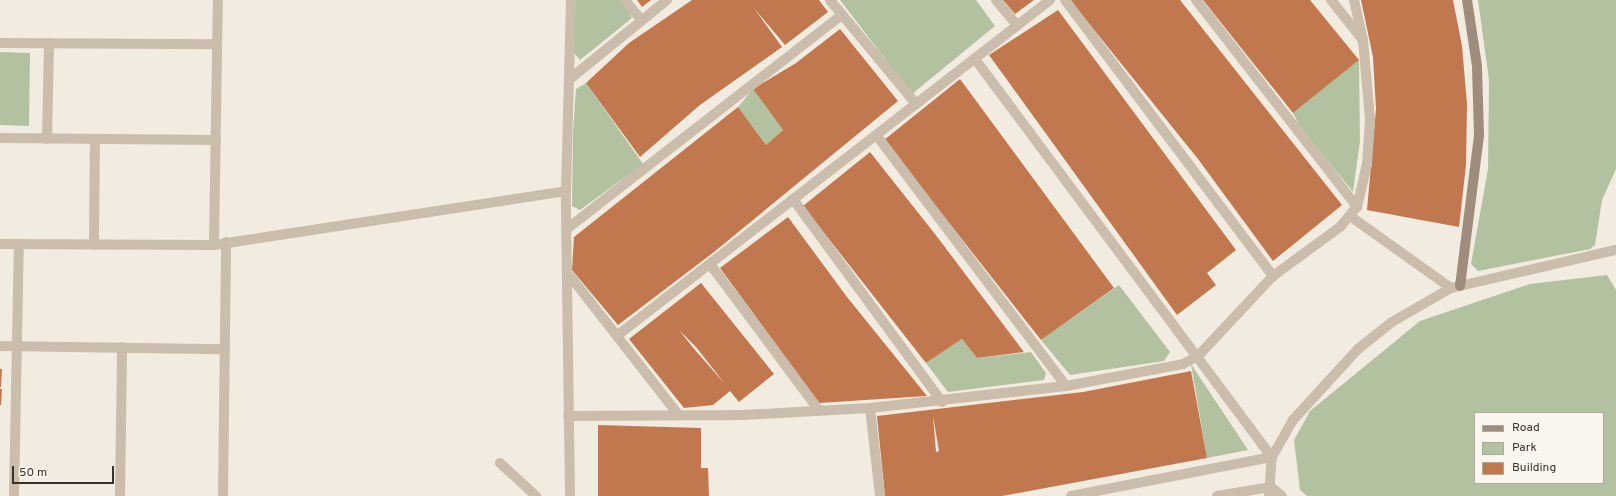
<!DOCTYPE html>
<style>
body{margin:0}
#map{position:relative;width:1616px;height:496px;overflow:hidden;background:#f2ece0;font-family:Overpass,sans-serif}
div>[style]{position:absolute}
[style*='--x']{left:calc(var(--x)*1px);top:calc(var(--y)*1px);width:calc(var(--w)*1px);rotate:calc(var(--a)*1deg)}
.green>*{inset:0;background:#b2c1a0}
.building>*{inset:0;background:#c1784f}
.street>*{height:10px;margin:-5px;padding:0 5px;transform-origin:5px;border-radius:5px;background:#cabdac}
.secondary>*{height:10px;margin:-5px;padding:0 5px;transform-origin:5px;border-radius:5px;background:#9e8d7d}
span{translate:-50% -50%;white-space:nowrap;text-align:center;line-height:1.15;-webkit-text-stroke:3.5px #faf5ed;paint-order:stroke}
.legend{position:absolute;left:1474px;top:412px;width:130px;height:72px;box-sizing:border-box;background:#faf5ed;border:1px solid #ada79f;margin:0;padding:5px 7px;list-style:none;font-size:12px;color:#39312b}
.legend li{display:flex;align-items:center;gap:8px;height:20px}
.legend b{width:20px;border:1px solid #ada79f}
.scale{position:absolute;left:12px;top:466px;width:102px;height:18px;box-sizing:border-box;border:2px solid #39312b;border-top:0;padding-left:5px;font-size:12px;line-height:14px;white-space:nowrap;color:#39312b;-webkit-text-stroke:3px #faf5ed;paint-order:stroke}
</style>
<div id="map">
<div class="green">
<div style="clip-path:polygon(574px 0,622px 0,632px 18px,580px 60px,574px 53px)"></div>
<div style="clip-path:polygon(840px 0,976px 0,995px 26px,912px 94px)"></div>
<div style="clip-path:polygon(1478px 0,1616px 0,1616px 169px,1602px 200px,1595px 245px,1590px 249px,1478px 271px,1471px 264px,1488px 169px,1489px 80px)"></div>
<div style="clip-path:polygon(0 52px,30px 53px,29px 126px,0 125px)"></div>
<div style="clip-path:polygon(1359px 60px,1360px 141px,1353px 192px,1300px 127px,1293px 113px)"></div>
<div style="clip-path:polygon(586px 83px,643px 164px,580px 210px,572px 206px,573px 132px,576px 89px)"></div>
<div style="clip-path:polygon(753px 89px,783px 130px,766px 145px,738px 107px)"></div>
<div style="clip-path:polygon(evenodd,1607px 275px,1616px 290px,1616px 496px,1307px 496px,1300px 490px,1294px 440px,1310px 411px,1420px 321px,1530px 284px,1607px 275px,1475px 413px,1603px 413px,1603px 483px,1475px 483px,1475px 413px)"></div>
<div style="clip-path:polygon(1119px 285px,1170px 352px,1164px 361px,1070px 375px,1041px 340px)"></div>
<div style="clip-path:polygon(962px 339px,977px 358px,1031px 352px,1046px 373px,1044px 380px,948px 392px,926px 363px)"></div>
<div style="clip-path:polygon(1191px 364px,1248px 450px,1207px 458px)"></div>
</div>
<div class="building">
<div style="clip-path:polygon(637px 0,651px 0,642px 7px)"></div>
<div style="clip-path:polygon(692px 0,819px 0,828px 12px,785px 45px,754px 8px,782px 47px,700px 105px,640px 157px,586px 83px,629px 43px)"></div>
<div style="clip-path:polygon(1003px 0,1034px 0,1015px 14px)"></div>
<div style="clip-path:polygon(1070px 0,1180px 0,1342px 205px,1273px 261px,1198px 159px)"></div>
<div style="clip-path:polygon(1203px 0,1310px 0,1359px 60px,1293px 113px)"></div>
<div style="clip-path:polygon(1361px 0,1453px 0,1462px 46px,1467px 104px,1466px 165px,1459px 227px,1367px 210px,1376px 109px,1373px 57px)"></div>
<div style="clip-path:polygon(1058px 10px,1236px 250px,1207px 273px,1216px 285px,1177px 315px,989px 55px)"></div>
<div style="clip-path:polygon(840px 29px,898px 101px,714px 252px,618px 325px,572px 270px,574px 237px,738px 107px,766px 145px,783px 130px,753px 89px,796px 63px)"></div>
<div style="clip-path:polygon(960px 79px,1114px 288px,1041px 340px,884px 140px)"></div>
<div style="clip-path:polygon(870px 152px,935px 234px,1024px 352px,977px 358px,962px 339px,926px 363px,803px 206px)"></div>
<div style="clip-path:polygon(788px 217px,847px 297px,927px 396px,819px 403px,720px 268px)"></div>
<div style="clip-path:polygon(evenodd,701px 283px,774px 374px,739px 402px,730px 391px,713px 405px,684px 408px,629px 339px,701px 283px,679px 330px,696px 347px,725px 384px,695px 350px,679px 330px)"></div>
<div style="clip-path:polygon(0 369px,2px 369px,1px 387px,0 387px)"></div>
<div style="clip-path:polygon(evenodd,1191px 371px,1207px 458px,1002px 496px,885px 496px,877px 416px,1083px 392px,1191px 371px,933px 416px,939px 451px,936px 452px,933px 416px)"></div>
<div style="clip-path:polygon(0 389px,2px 389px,1px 405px,0 405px)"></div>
<div style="clip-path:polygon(598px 425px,701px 428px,701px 468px,708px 468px,709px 496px,598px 496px)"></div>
</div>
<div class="street">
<div style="--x:625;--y:0;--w:26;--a:51"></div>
<div style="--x:830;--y:0;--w:135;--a:50.4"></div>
<div style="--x:996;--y:0;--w:33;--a:50"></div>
<div style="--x:1065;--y:0;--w:346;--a:53"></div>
<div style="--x:1196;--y:0;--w:262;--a:52.1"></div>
<div style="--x:1331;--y:0;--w:50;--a:51.5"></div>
<div style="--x:0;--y:43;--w:217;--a:0.3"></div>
<div style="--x:975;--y:59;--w:497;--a:53.3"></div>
<div style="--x:571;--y:78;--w:124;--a:-39.1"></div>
<div style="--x:877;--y:136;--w:313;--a:52.9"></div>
<div style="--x:0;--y:138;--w:216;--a:0.5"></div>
<div style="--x:47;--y:139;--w:96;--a:-88.8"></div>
<div style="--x:793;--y:199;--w:252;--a:53.7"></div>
<div style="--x:1350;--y:216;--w:124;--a:35.5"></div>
<div style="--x:568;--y:228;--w:347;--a:-37.9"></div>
<div style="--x:0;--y:244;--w:214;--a:0.3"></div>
<div style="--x:214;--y:245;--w:356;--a:-8.7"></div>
<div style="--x:94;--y:245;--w:106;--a:-89.5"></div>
<div style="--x:214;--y:245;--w:245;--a:-89.1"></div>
<div style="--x:710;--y:264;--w:182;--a:53.3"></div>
<div style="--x:570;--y:276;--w:175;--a:52"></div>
<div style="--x:618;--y:335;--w:547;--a:-37.79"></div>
<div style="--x:0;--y:346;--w:224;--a:0.8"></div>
<div style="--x:870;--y:408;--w:89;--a:83.5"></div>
<div style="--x:568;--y:416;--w:175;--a:-0.3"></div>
<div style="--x:743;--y:415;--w:127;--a:-3.2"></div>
<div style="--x:870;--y:408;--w:197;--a:-6.4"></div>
<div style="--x:1066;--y:386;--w:119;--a:-10.6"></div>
<div style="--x:1183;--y:364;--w:18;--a:-29"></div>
<div style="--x:1199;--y:355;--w:108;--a:-46.9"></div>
<div style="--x:1273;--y:276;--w:83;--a:-36.2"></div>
<div style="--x:1340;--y:227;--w:26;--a:-50"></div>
<div style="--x:1357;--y:207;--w:44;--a:-76.9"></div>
<div style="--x:1367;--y:164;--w:44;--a:-86.1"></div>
<div style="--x:1370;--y:120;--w:80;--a:-95"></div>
<div style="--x:1363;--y:40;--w:41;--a:-102.7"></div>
<div style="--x:500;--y:463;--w:49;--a:42.5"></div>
<div style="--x:1271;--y:487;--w:14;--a:39"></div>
<div style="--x:14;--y:496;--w:252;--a:-88.9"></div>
<div style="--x:120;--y:496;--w:149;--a:-89.2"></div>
<div style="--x:223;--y:496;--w:254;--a:-89.3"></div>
<div style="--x:570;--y:496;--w:305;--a:-90.8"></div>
<div style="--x:566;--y:191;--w:191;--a:-88.5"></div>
<div style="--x:1071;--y:496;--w:205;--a:-11"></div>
<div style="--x:1217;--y:496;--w:55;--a:-9.5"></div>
<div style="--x:1269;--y:496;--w:39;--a:-86"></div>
<div style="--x:1272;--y:457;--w:43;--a:-60.4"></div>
<div style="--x:1293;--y:420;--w:96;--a:-47.5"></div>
<div style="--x:1358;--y:349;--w:43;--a:-38.5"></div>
<div style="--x:1392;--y:322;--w:68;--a:-30"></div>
<div style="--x:1451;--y:288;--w:169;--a:-13"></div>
</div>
<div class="secondary">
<div style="--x:1460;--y:286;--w:152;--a:-82.8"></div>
<div style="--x:1479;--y:135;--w:69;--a:-91.7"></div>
<div style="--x:1477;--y:66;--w:67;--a:-98.6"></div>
</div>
<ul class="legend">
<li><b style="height:5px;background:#9e8d7d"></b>Road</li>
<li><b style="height:11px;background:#b2c1a0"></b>Park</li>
<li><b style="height:11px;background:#c1784f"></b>Building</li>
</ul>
<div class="scale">50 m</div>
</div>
